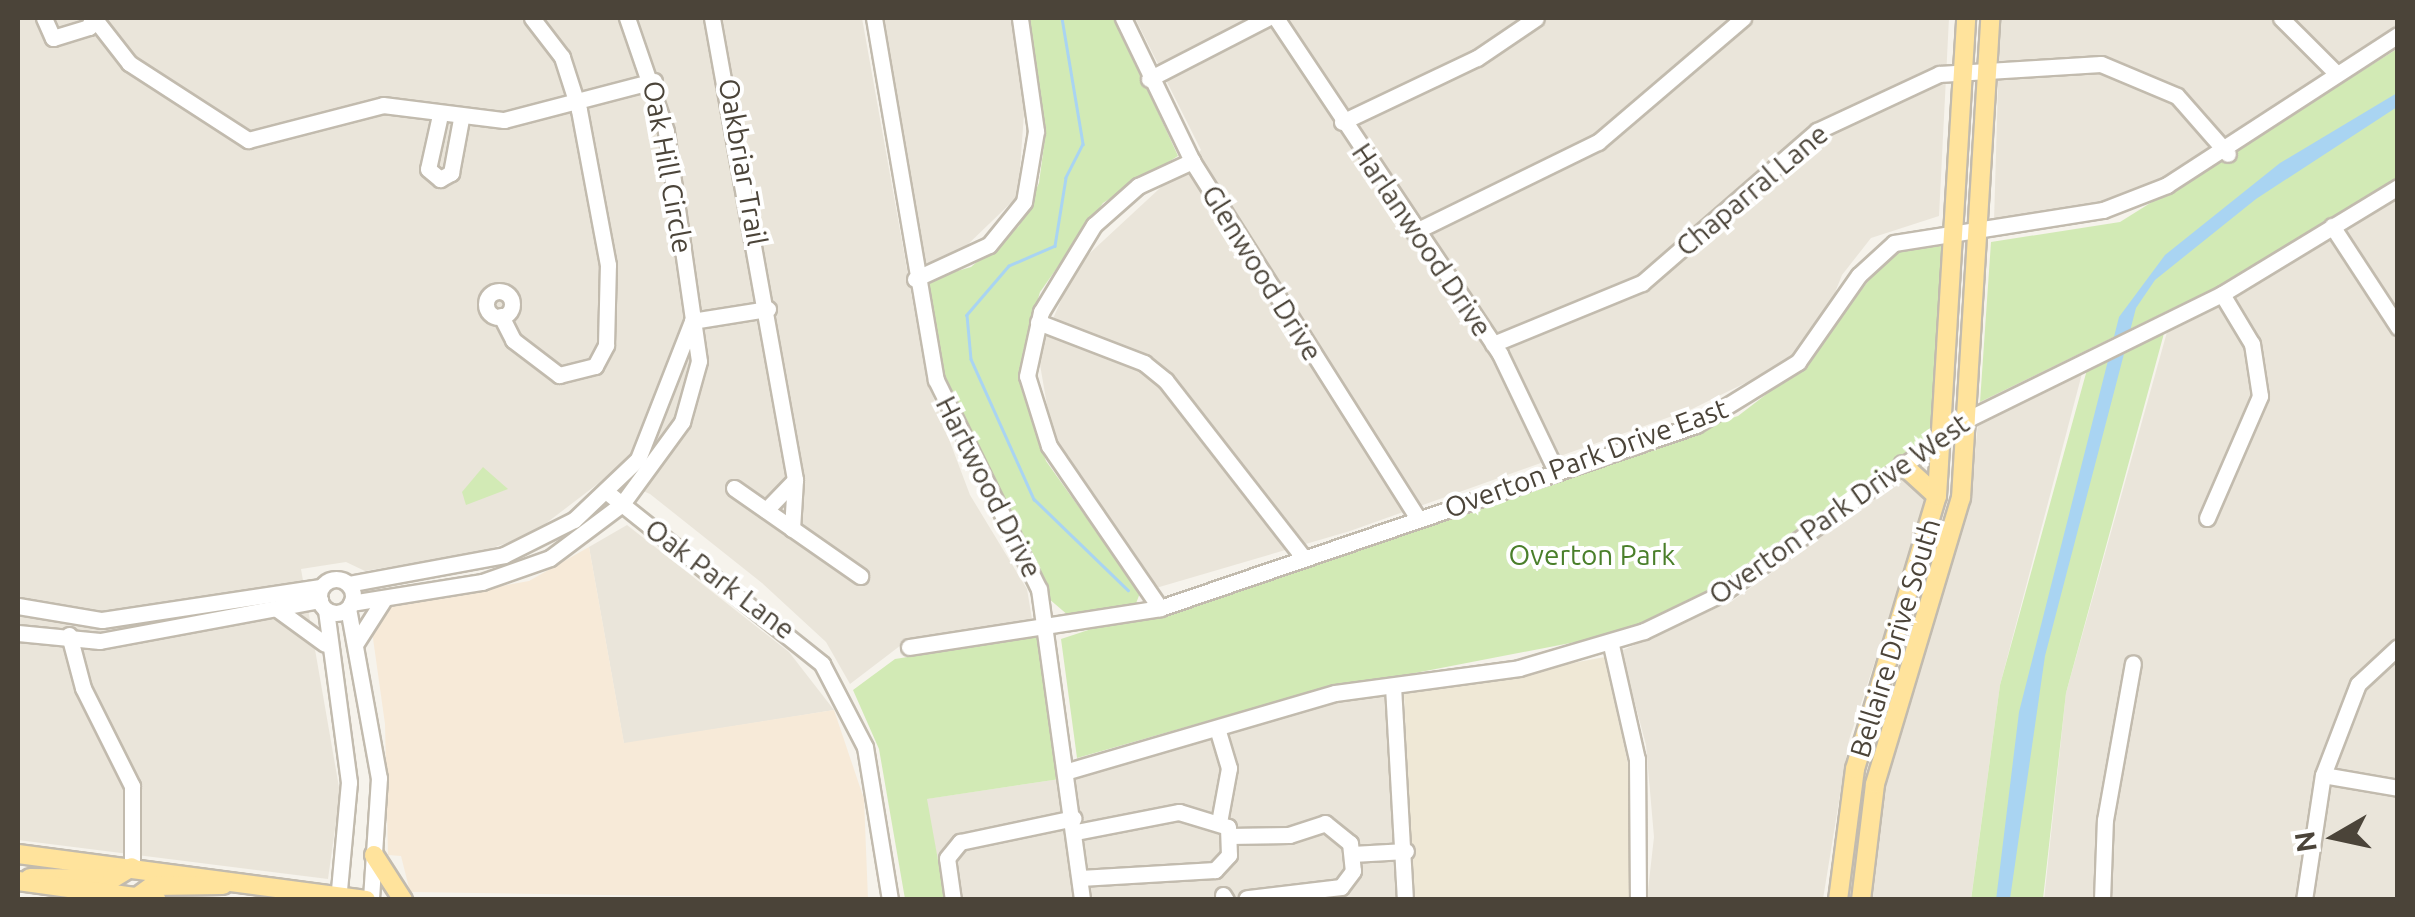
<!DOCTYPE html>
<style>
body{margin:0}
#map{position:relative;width:2415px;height:917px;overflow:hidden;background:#f6f3ec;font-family:Ubuntu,sans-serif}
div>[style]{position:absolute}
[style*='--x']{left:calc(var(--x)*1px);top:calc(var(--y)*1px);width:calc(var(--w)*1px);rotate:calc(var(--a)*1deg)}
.residential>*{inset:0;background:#eae5da}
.commercial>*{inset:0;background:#f7ead8}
.education>*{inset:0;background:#efe8d6}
.green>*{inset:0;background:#d2eab5}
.water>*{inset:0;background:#a9d4f2}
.stream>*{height:2.5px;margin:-1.25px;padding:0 1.25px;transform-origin:1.25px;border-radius:1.25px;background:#a9d4f2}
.roads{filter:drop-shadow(2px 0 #c2bbae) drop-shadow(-2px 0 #c2bbae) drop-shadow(0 2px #c2bbae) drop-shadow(0 -2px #c2bbae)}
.minor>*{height:15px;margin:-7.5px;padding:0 7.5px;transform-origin:7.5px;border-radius:7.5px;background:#fff}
.minor>.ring{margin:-7.5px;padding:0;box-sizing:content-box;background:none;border:15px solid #fff;border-radius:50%}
.major>*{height:18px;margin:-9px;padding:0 9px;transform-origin:9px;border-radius:9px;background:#ffe39c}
span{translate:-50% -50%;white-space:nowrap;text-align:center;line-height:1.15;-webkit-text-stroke:8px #fff;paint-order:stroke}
.street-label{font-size:28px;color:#4b4439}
.park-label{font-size:28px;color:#4a7f2a}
.frame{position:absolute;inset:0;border:20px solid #4b4439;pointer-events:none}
.north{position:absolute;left:2285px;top:787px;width:100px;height:100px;-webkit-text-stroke:8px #fff;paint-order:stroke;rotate:261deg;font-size:28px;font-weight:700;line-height:40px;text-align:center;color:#4b4439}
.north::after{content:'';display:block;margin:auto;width:35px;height:45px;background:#4b4439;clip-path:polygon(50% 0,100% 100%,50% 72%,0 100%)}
</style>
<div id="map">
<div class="residential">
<div style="clip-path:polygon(18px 18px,862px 18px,927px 381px,970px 495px,1027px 589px,1032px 619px,909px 639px,850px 684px,826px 642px,762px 583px,650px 494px,608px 476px,532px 534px,481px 552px,365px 571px,346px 562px,301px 569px,340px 793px,328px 879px,18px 840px)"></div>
<div style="clip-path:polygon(880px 18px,1010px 18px,1026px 86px,1018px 196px,960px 252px,918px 267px)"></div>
<div style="clip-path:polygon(1135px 18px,1949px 18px,1939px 216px,1871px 238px,1842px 275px,1821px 328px,1782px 365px,1692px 409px,1350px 531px,1156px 588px,1053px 440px,1038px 353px,1076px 266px,1201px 150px)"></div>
<div style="clip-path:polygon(2000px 18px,2397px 18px,2397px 27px,2177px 174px,2106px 201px,1994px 221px)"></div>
<div style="clip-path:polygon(2397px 178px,2397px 899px,2044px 900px,2066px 693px,2174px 307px)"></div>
<div style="clip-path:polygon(2089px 347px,2000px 685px,1971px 899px,1871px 900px,1883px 788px,1971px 494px,1980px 402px)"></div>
<div style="clip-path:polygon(1907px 475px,1927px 504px,1849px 740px,1823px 899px,1647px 899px,1654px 837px,1646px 745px,1621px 651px,1732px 601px)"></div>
<div style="clip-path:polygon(627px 525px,789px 652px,834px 710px,624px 744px,589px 547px)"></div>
<div style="clip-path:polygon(1384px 678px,1396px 899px,945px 899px,926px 799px,1060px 779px,1079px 774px,1077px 758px)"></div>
</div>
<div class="commercial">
<div style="clip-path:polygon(589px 547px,624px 743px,834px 710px,864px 799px,868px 899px,410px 892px,401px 856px,388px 855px,385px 724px,369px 610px,529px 581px)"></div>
</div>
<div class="education">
<div style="clip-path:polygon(1605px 657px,1633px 787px,1631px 899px,1413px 899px,1404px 694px)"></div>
</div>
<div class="green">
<div style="clip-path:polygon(1026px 18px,1115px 18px,1178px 156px,1103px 203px,1040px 292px,1023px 351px,1021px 388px,1046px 461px,1140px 593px,1135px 606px,1069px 616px,1048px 598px,940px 377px,923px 281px,971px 267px,1019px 226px,1039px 183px,1046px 130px)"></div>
<div style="clip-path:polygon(2397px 49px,2397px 178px,2235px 278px,1980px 402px,1991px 242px,2120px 222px)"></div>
<div style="clip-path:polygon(1943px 240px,1938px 433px,1700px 596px,1617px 634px,1291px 697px,1077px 758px,1061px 639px,1738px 416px,1802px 367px,1883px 262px,1905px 246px)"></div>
<div style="clip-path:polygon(2166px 326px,2066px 693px,2043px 899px,1971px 900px,2000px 685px,2088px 366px)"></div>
<div style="clip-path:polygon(483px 467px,508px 489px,466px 505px,462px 492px)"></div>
<div style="clip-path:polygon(1041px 636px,1060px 779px,927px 799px,945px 899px,905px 899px,879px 749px,853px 690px,895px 659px)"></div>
</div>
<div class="water">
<div style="clip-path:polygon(2397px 93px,2397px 107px,2256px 199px,2155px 280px,2136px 308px,2045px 656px,2010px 899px,1996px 900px,2019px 712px,2119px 317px,2165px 255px,2280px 163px)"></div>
</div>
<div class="stream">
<div style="--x:1062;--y:18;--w:128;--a:80.5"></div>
<div style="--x:1083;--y:144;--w:38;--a:117"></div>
<div style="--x:1066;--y:178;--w:69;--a:99.2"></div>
<div style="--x:1055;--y:246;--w:50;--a:156.5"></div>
<div style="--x:1009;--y:266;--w:65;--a:130.6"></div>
<div style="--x:967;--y:315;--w:44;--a:84.8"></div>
<div style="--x:971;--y:359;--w:154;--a:65.8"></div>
<div style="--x:1034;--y:499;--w:131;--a:44.1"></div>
</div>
<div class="roads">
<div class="minor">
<div style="--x:44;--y:18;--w:22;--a:66"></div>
<div style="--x:53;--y:38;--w:38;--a:-17"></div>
<div style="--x:89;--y:27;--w:9;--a:-72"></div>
<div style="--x:94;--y:18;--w:57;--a:52.1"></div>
<div style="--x:129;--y:63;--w:142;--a:32.9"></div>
<div style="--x:248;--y:140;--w:139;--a:-14.5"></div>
<div style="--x:383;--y:105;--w:122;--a:7.1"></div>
<div style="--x:504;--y:120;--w:155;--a:-14.6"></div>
<div style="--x:712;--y:18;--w:469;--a:79.8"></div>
<div style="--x:795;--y:480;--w:49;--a:93.5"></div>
<div style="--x:874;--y:18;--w:367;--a:80.3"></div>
<div style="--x:936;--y:380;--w:233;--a:63.8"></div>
<div style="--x:1039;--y:589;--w:314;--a:82.1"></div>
<div style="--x:1123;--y:18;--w:159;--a:64.2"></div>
<div style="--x:1192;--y:161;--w:423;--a:57.7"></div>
<div style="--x:1276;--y:18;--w:404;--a:56.3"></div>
<div style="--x:1500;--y:354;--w:127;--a:64.4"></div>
<div style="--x:2281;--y:18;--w:76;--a:45"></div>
<div style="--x:1149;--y:79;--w:133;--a:-27.3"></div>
<div style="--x:440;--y:115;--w:55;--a:102.5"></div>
<div style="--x:428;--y:169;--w:16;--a:40"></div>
<div style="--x:440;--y:179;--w:13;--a:-29"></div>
<div style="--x:451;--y:173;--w:55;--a:-79.5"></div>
<div style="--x:1342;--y:122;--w:149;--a:-25.4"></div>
<div style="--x:1477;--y:58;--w:71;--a:-34.1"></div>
<div style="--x:2332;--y:226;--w:121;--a:56.8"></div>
<div style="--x:1414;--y:232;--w:205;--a:-26.1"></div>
<div style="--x:1598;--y:142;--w:191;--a:-40.5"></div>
<div style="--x:915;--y:279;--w:81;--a:-24.7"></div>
<div style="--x:989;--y:245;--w:55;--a:-50.9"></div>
<div style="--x:1024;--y:202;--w:72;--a:-80.4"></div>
<div style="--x:1036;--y:131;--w:114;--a:-98.1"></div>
<div class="ring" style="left:486px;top:291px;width:11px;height:11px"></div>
<div style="--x:501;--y:316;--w:27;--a:63"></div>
<div style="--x:513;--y:340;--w:58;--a:37.3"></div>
<div style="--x:559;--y:375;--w:37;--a:-14"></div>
<div style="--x:595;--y:366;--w:24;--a:-62"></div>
<div style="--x:606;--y:345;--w:80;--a:-88.6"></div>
<div style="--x:608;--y:265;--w:158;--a:-100.6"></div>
<div style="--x:579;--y:110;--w:56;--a:-107.8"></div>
<div style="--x:562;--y:57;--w:49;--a:-127.6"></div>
<div style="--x:692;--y:321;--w:77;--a:-9"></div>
<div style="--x:1038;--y:322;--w:114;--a:21.1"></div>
<div style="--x:1144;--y:363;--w:28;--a:39"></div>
<div style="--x:1166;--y:381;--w:223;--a:52.1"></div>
<div style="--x:1493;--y:344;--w:161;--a:-22.3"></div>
<div style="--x:1642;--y:283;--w:232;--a:-41"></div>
<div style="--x:1817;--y:131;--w:135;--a:-25"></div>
<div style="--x:1939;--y:74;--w:162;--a:-3.5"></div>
<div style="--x:2101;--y:64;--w:82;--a:22.8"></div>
<div style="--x:2177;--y:96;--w:77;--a:48.7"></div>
<div style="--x:734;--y:488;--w:154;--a:34.9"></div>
<div style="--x:608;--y:493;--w:274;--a:38.6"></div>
<div style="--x:822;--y:664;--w:93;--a:62.6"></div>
<div style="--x:865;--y:747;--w:155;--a:80.7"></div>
<div style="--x:766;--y:510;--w:42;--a:-46"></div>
<div style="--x:2207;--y:518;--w:133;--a:-66.5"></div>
<div style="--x:2260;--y:396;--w:53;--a:-98.7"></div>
<div style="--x:2252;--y:344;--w:58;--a:-121"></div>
<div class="ring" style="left:319px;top:579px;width:19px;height:19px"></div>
<div style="--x:348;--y:584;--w:159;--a:-10.5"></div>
<div style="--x:504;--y:555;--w:78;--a:-26.6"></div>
<div style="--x:574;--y:520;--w:88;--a:-43.6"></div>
<div style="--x:638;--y:459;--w:148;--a:-68.6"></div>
<div style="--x:351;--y:603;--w:133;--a:-9.1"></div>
<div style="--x:482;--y:582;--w:72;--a:-19.4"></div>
<div style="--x:550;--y:558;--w:90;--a:-36.9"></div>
<div style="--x:622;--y:504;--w:102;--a:-53.8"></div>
<div style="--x:682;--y:422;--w:63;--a:-74.4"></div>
<div style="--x:699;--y:361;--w:232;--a:-98.2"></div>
<div style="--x:666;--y:131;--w:120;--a:-109"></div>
<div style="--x:18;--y:606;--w:85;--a:9.5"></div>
<div style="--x:102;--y:620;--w:221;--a:-8.6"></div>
<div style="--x:348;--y:608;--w:173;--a:79.7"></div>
<div style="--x:379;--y:778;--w:122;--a:93.8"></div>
<div style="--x:1160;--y:608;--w:196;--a:-124.4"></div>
<div style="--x:1049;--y:446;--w:73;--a:-107.4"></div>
<div style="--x:1027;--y:376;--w:66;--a:-77.7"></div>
<div style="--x:1041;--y:312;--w:102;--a:-58.7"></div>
<div style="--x:1094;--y:225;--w:59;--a:-41.6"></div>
<div style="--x:1138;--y:186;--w:60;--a:-24.8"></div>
<div style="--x:277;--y:609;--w:59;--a:36.1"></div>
<div style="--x:326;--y:610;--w:174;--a:82.4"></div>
<div style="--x:349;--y:782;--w:119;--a:95.3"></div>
<div style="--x:18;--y:633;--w:82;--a:5.6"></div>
<div style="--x:100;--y:641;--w:224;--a:-10.6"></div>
<div style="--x:69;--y:635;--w:55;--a:75.2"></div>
<div style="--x:83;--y:688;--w:110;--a:63.4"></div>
<div style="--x:132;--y:786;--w:81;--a:90"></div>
<div style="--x:356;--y:643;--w:52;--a:-57.5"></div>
<div style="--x:1611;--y:645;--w:117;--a:77.2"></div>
<div style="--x:1637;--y:759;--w:141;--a:89.6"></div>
<div style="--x:909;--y:647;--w:254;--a:-8.8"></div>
<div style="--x:1160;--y:608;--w:566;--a:-18.85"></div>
<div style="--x:1696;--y:425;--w:120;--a:-31.7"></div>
<div style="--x:1798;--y:362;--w:106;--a:-55"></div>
<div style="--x:1859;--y:275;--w:47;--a:-42.4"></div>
<div style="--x:1894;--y:243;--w:212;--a:-9"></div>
<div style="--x:2103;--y:210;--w:69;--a:-21.3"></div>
<div style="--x:2167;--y:185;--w:275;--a:-33"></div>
<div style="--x:1393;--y:686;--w:214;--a:86.8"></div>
<div style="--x:1217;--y:728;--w:42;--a:73.3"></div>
<div style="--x:1229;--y:768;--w:50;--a:100.4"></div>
<div style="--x:1068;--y:771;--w:278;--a:-16.3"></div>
<div style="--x:1335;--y:693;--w:186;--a:-7.7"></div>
<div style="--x:1519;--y:668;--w:130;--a:-16.5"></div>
<div style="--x:1644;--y:631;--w:88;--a:-25.7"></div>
<div style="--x:1723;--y:593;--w:303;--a:-35.3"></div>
<div style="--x:1970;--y:418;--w:281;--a:-26.2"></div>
<div style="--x:2222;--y:294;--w:206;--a:-31.3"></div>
<div style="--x:2323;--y:775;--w:97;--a:-69"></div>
<div style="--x:2358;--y:684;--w:54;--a:-42.8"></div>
<div style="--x:1076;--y:832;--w:105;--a:-11"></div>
<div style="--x:1179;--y:812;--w:51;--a:17"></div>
<div style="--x:1228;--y:827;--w:28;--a:88"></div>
<div style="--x:1229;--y:855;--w:21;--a:133"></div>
<div style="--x:1215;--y:870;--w:135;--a:176.6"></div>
<div style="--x:1229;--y:836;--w:60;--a:-1"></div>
<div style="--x:1289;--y:835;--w:38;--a:-18"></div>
<div style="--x:1325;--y:823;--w:32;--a:39"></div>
<div style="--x:1350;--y:843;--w:28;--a:84"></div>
<div style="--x:1353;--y:871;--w:20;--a:127"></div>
<div style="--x:1341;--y:887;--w:95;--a:173.3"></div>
<div style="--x:1352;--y:854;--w:54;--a:-3.2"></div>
<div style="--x:1223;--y:895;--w:6;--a:59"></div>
<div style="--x:953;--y:900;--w:42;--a:-98.1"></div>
<div style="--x:947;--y:858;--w:21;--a:-51"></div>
<div style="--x:960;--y:842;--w:116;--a:-11.9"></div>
<div style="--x:2102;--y:900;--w:80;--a:-87.9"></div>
<div style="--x:2105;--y:820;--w:159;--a:-79.9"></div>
<div style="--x:2304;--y:900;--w:126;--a:-81.4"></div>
<div style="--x:2323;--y:775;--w:76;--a:9.8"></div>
</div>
<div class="major">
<div style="--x:1903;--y:465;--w:46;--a:42.4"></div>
<div style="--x:18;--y:854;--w:351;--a:7.5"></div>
<div style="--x:374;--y:855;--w:54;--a:57.2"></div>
<div style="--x:30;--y:878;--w:82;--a:0.7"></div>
<div style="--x:112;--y:879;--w:23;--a:-31"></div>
<div style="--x:18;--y:881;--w:140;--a:7.8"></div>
<div style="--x:137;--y:897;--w:19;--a:-36"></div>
<div style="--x:152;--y:886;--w:71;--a:-0.8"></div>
<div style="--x:1838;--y:900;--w:132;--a:-82.6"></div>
<div style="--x:1855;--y:769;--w:285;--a:-73.3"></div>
<div style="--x:1937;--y:496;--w:479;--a:-86.5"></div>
<div style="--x:1861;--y:900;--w:117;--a:-83.1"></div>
<div style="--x:1875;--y:784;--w:299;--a:-73.3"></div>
<div style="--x:1961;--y:498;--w:481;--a:-86.5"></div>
</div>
</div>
<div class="street-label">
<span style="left:743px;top:162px;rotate:80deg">Oakbriar Trail</span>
<span style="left:668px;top:167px;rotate:80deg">Oak Hill Circle</span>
<span style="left:1752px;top:190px;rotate:-40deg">Chaparral Lane</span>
<span style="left:1422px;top:240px;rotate:56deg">Harlanwood Drive</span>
<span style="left:1262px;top:273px;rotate:58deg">Glenwood Drive</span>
<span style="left:1586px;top:458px;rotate:-20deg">Overton Park Drive East</span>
<span style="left:989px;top:487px;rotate:63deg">Hartwood Drive</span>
<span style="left:1839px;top:509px;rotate:-35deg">Overton Park Drive West</span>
<span style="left:720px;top:579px;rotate:37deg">Oak Park Lane</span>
<span style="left:1895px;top:638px;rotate:-73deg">Bellaire Drive South</span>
</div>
<div class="park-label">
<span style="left:1592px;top:555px">Overton Park</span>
</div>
<div class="frame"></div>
<div class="north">N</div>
</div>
